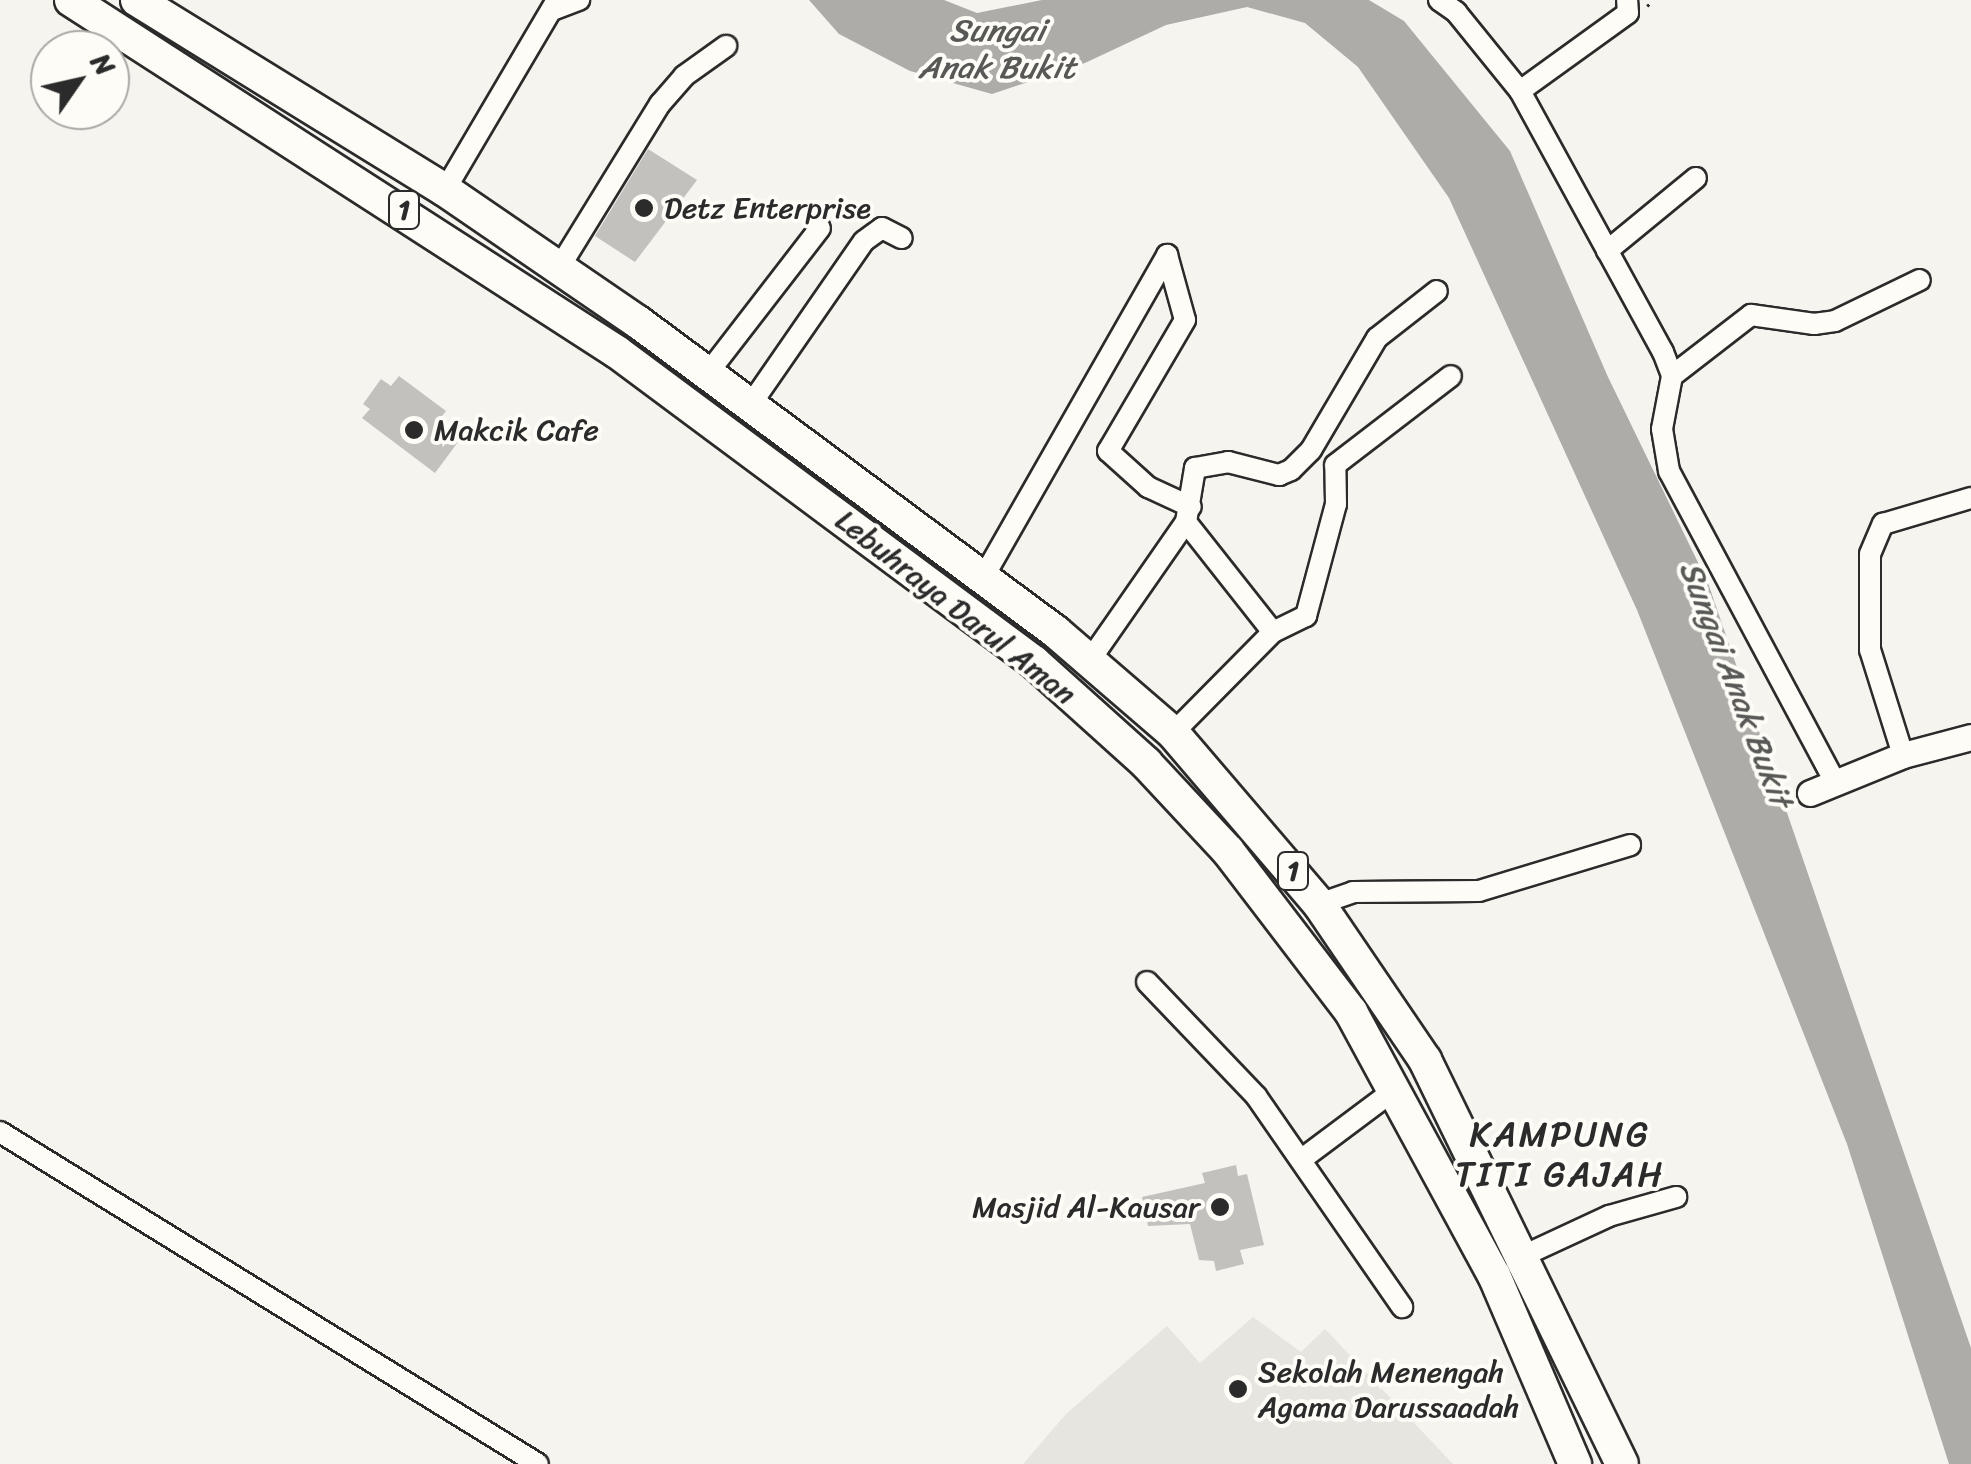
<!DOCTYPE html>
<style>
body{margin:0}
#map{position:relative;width:1971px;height:1464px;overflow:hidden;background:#f5f4ef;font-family:Sriracha,sans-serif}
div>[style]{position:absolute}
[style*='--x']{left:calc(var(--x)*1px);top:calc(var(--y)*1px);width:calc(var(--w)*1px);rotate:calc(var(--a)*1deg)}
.built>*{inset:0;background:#e6e5e0}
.water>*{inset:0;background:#adaca9}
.building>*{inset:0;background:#c2c1be}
.path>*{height:2.5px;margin-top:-1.25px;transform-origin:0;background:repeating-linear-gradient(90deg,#2b2b2b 0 2.5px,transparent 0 10.5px)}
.roads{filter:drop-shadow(2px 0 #2b2b2b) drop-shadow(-2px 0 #2b2b2b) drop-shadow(0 2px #2b2b2b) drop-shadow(0 -2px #2b2b2b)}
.minor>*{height:20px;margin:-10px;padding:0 10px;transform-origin:10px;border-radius:10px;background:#fdfcf7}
.tertiary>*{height:25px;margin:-12.5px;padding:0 12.5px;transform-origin:12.5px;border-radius:12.5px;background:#fdfcf7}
.trunk>*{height:32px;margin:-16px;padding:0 16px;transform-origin:16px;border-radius:16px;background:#fdfcf7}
.dots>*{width:28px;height:28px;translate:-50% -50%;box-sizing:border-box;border:5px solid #fdfcf7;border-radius:50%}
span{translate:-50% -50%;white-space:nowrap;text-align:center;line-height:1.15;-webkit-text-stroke:8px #fdfcf7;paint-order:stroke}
.shield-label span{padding:2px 8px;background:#fdfcf7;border:2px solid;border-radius:8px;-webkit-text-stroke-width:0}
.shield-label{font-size:28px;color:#2b2b2b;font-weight:700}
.poi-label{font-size:30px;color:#2b2b2b}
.left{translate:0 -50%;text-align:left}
.right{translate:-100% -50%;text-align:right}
.street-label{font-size:30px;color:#2b2b2b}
.water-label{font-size:32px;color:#585857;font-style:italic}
.quarter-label{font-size:35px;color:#2b2b2b;letter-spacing:2.5px}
.north{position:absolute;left:30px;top:30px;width:100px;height:100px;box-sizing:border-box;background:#fdfcf7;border:2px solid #a9a8a5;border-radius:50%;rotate:56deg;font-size:28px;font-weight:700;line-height:40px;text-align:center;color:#2b2b2b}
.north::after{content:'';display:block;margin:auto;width:35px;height:45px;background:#2b2b2b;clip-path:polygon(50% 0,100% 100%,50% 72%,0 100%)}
</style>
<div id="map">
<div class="built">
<div style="clip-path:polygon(1253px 1317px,1301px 1352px,1325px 1329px,1453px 1464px,1023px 1464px,1066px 1414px,1167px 1326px,1200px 1363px)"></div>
</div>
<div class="water">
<div style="clip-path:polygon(809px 0,944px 0,977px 13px,1042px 0,1369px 0,1404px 21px,1510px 151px,1608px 377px,1708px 583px,1971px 1348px,1971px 1464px,1949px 1464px,1847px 1144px,1637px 610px,1449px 198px,1358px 67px,1305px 23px,1247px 7px,1166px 25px,1085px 63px,992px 94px,910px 71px,839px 34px)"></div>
</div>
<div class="building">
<div style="clip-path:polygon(648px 149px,697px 180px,635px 262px,595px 236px)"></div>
<div style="clip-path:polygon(399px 376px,446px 411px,438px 421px,461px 438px,435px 473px,362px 418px,370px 409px,363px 404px,381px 379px,391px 386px)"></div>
<div style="clip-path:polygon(1236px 1165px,1238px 1176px,1247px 1174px,1264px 1245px,1240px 1250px,1244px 1264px,1216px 1271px,1214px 1261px,1199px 1260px,1190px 1224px,1148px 1226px,1142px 1197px,1205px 1183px,1202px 1173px)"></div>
</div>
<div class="path">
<div style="--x:1647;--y:6;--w:9;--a:-41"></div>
</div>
<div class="roads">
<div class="minor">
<div style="--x:1439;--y:0;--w:21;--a:35"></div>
<div style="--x:1456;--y:12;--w:102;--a:51"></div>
<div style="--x:1520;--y:91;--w:298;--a:61.3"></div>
<div style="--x:1663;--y:352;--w:26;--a:69"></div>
<div style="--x:1672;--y:376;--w:54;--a:100.7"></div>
<div style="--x:1662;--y:429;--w:43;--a:80.5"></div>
<div style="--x:1669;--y:471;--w:353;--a:61.9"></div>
<div style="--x:555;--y:9;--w:26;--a:-21"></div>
<div style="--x:1520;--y:91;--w:133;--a:-35.8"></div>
<div style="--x:1628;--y:13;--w:13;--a:-94"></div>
<div style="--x:445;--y:190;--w:221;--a:-59.5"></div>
<div style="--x:1607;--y:251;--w:115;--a:-39.4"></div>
<div style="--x:559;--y:268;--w:193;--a:-58.4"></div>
<div style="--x:660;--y:104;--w:37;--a:-49"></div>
<div style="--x:684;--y:76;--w:52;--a:-35.5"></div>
<div style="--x:708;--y:373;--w:183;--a:-52.3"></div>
<div style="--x:1672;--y:376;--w:100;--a:-37.7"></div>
<div style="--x:1751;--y:315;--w:64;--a:8.1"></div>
<div style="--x:1814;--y:324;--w:21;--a:-8"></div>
<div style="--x:1835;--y:321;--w:94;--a:-25.8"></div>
<div style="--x:751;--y:404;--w:198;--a:-55.3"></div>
<div style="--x:864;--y:241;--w:22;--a:-36"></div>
<div style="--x:882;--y:228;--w:22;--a:27"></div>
<div style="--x:1186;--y:522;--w:140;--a:51.7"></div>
<div style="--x:983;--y:578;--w:372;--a:-60.3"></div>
<div style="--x:1167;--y:255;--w:67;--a:74.5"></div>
<div style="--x:1185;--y:320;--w:152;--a:120.4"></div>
<div style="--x:1108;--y:451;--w:54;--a:42"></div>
<div style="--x:1148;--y:487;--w:47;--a:24.9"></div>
<div style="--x:1090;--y:660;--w:168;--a:-55.2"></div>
<div style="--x:1186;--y:522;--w:55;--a:-80.5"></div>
<div style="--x:1195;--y:468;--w:34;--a:-10"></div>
<div style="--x:1228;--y:462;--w:53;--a:14.3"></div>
<div style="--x:1279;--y:475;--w:13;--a:-23"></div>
<div style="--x:1291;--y:470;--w:28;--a:-45"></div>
<div style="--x:1311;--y:450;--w:130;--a:-59.5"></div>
<div style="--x:1377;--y:338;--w:76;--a:-38.1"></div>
<div style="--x:1173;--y:733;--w:142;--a:-45.3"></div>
<div style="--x:1273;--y:632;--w:37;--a:-26"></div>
<div style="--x:1306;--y:616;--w:116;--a:-75"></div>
<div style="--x:1336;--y:504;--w:39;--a:-91"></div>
<div style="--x:1335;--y:465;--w:146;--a:-37.5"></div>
<div style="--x:1903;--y:755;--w:110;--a:-107.4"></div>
<div style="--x:1870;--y:650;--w:96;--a:-90"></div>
<div style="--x:1870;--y:554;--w:33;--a:-67"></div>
<div style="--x:1883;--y:524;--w:92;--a:-16.5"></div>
<div style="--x:1319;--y:904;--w:36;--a:-19"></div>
<div style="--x:1353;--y:892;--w:126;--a:-0.5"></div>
<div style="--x:1479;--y:891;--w:158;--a:-16.9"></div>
<div style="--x:1147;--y:982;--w:158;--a:46.3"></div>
<div style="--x:1256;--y:1096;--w:257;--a:55.3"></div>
<div style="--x:0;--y:1132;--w:632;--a:31.68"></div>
<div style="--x:1302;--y:1159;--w:119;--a:-36.8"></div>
<div style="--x:1525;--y:1255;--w:93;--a:-24.9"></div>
<div style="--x:1609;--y:1216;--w:70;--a:-15.8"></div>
</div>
<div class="tertiary">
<div style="--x:1810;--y:793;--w:100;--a:-22.2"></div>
<div style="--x:1903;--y:755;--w:70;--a:-14.8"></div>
</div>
<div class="trunk">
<div style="--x:71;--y:0;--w:650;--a:32.81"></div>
<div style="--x:617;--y:352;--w:520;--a:36.63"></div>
<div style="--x:1034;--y:662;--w:151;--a:42"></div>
<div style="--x:1146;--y:763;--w:120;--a:47"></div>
<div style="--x:1228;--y:851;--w:203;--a:52.6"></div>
<div style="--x:1351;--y:1012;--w:299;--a:61.5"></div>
<div style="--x:1494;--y:1275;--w:206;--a:66.8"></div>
<div style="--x:137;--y:0;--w:362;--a:31.7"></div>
<div style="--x:445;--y:190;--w:234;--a:34.4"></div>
<div style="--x:638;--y:322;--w:520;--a:36.56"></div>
<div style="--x:1056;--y:632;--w:155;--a:40.8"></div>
<div style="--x:1173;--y:733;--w:225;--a:49.5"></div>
<div style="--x:1319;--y:904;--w:189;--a:55.8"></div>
<div style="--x:1425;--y:1060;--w:449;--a:64"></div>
</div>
</div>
<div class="dots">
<div style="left:644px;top:208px;background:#2b2b2b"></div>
<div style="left:414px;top:430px;background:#2b2b2b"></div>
<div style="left:1220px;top:1207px;background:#2b2b2b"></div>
<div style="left:1238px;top:1389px;background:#2b2b2b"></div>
</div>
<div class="shield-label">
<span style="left:404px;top:210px">1</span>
<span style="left:1293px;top:871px">1</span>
</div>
<div class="poi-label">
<span class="left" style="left:664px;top:208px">Detz Enterprise</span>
<span class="left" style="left:434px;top:430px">Makcik Cafe</span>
<span class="right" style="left:1200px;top:1207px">Masjid Al-Kausar</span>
<span class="left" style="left:1258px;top:1389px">Sekolah Menengah<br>Agama Darussaadah</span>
</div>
<div class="street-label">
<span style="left:956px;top:607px;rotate:38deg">Lebuhraya Darul Aman</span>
</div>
<div class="water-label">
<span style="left:997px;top:50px">Sungai<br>Anak Bukit</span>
<span style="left:1735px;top:684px;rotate:69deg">Sungai Anak Bukit</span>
</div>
<div class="quarter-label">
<span style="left:1560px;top:1154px">KAMPUNG<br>TITI GAJAH</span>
</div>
<div class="north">N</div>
</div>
